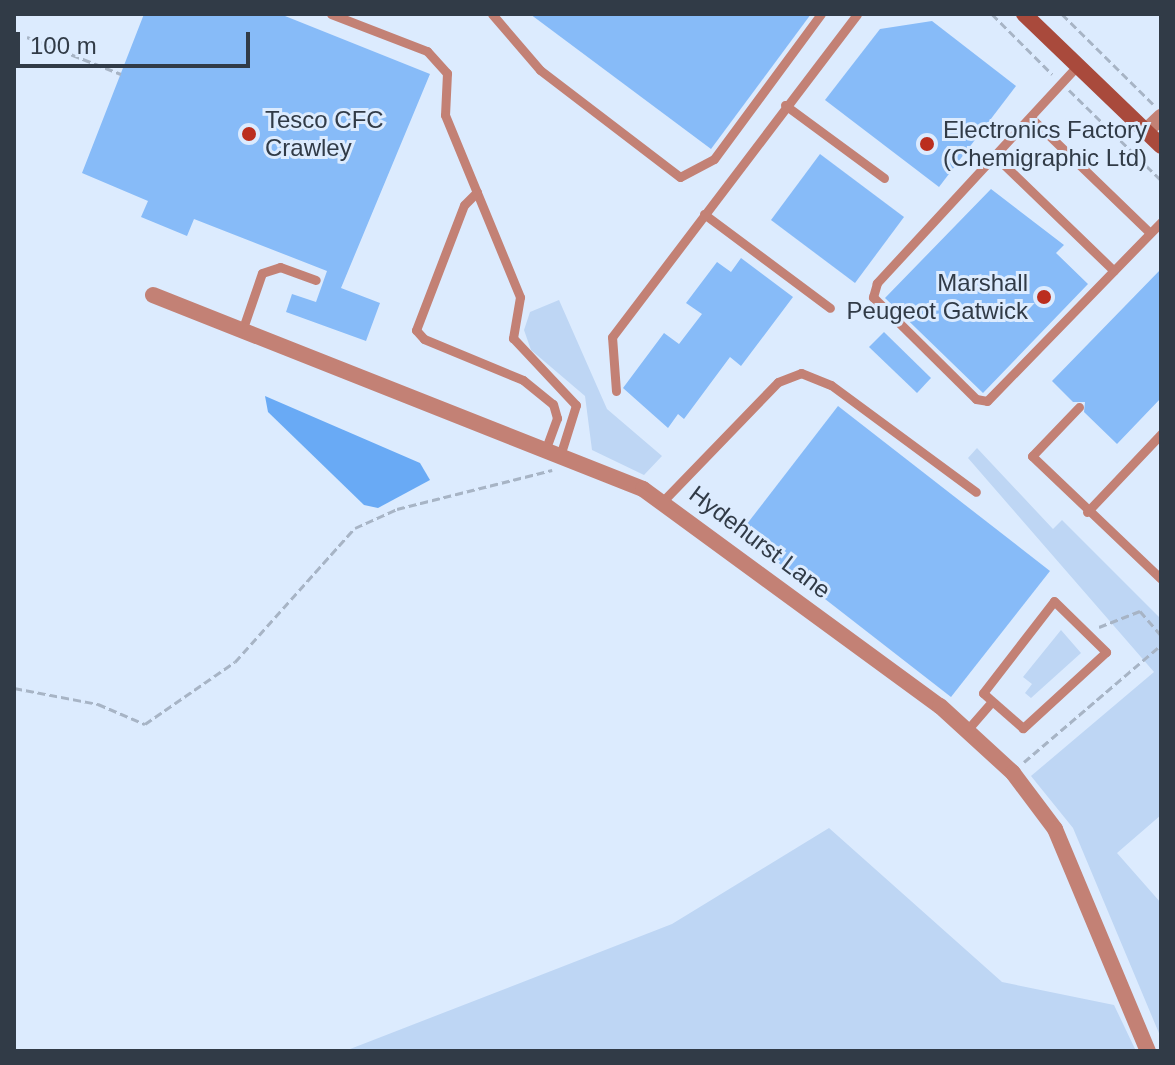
<!DOCTYPE html>
<style>
body{margin:0}
#map{position:relative;width:1175px;height:1065px;overflow:hidden;background:#dcebfe;font-family:Helvetica,sans-serif}
div>[style]{position:absolute}
[style*='--x']{left:calc(var(--x)*1px);top:calc(var(--y)*1px);width:calc(var(--w)*1px);rotate:calc(var(--a)*1deg)}
.green>*{inset:0;background:#bed6f4}
.water>*{inset:0;background:#69aaf5}
.building>*{inset:0;background:#87bbf8}
.path>*{height:3px;margin-top:-1.5px;transform-origin:0;background:repeating-linear-gradient(90deg,#a7b4c5 0 8px,transparent 0 12px)}
.lane>*{height:9px;margin:-4.5px;padding:0 4.5px;transform-origin:4.5px;border-radius:4.5px;background:#c38175}
.street>*{height:16px;margin:-8px;padding:0 8px;transform-origin:8px;border-radius:8px;background:#c38175}
.secondary>*{height:16px;margin:-8px;padding:0 8px;transform-origin:8px;border-radius:8px;background:#a94a3c}
.dots>*{width:22px;height:22px;translate:-50% -50%;box-sizing:border-box;border:4px solid #dcebfe;border-radius:50%}
span{translate:-50% -50%;white-space:nowrap;text-align:center;line-height:1.15;-webkit-text-stroke:6px #dcebfe;paint-order:stroke}
.poi-label{font-size:24px;color:#313b47}
.left{translate:0 -50%;text-align:left}
.right{translate:-100% -50%;text-align:right}
.street-label{font-size:24px;color:#313b47}
.frame{position:absolute;inset:0;border:16px solid #313b47;pointer-events:none}
.scale{position:absolute;left:16px;top:32px;width:234px;height:36px;box-sizing:border-box;border:4px solid #313b47;border-top:0;padding-left:10px;font-size:24px;line-height:28px;white-space:nowrap;color:#313b47;-webkit-text-stroke:6px #dcebfe;paint-order:stroke}
</style>
<div id="map">
<div class="green">
<div style="clip-path:polygon(559px 300px,607px 409px,662px 456px,644px 475px,592px 450px,585px 396px,531px 350px,524px 330px,530px 312px)"></div>
<div style="clip-path:polygon(977px 448px,1053px 529px,1062px 520px,1161px 619px,1161px 815px,1117px 853px,1161px 903px,1161px 1038px,1073px 828px,1031px 776px,1154px 672px,968px 458px)"></div>
<div style="clip-path:polygon(1061px 630px,1081px 653px,1031px 698px,1025px 693px,1032px 684px,1023px 677px)"></div>
<div style="clip-path:polygon(829px 828px,1002px 982px,1114px 1005px,1136px 1051px,345px 1051px,672px 924px)"></div>
</div>
<div class="water">
<div style="clip-path:polygon(265px 396px,420px 463px,430px 480px,378px 508px,364px 505px,268px 412px)"></div>
</div>
<div class="building">
<div style="clip-path:polygon(144px 14px,280px 14px,430px 74px,341px 288px,380px 303px,366px 341px,286px 312px,292px 294px,316px 302px,327px 271px,194px 219px,187px 236px,141px 217px,148px 201px,82px 173px)"></div>
<div style="clip-path:polygon(530px 14px,811px 14px,711px 149px)"></div>
<div style="clip-path:polygon(932px 21px,1016px 86px,939px 187px,825px 100px,880px 29px)"></div>
<div style="clip-path:polygon(820px 154px,904px 217px,855px 283px,771px 220px)"></div>
<div style="clip-path:polygon(991px 189px,1064px 245px,1056px 253px,1088px 284px,983px 393px,885px 298px)"></div>
<div style="clip-path:polygon(741px 258px,793px 297px,741px 366px,730px 357px,684px 419px,678px 414px,668px 428px,623px 388px,664px 333px,679px 344px,702px 314px,686px 303px,717px 262px,731px 272px)"></div>
<div style="clip-path:polygon(1161px 269px,1161px 398px,1117px 444px,1084px 412px,1085px 402px,1073px 402px,1052px 381px)"></div>
<div style="clip-path:polygon(884px 332px,931px 378px,917px 393px,869px 347px)"></div>
<div style="clip-path:polygon(838px 406px,1050px 571px,951px 697px,740px 533px)"></div>
</div>
<div class="path">
<div style="--x:992;--y:14;--w:85;--a:45"></div>
<div style="--x:1062;--y:14;--w:128;--a:44.7"></div>
<div style="--x:27;--y:37;--w:101;--a:21.5"></div>
<div style="--x:1069;--y:90;--w:129;--a:44.4"></div>
<div style="--x:1099;--y:627;--w:44;--a:-21.3"></div>
<div style="--x:1140;--y:611;--w:32;--a:49"></div>
<div style="--x:14;--y:688;--w:86;--a:10.8"></div>
<div style="--x:98;--y:704;--w:51;--a:23.1"></div>
<div style="--x:145;--y:724;--w:109;--a:-34.6"></div>
<div style="--x:235;--y:662;--w:180;--a:-48.2"></div>
<div style="--x:355;--y:528;--w:46;--a:-24.3"></div>
<div style="--x:397;--y:509;--w:160;--a:-14.1"></div>
<div style="--x:1024;--y:762;--w:180;--a:-40.5"></div>
</div>
<div class="lane">
<div style="--x:331;--y:14;--w:103;--a:21.1"></div>
<div style="--x:427;--y:51;--w:30;--a:48"></div>
<div style="--x:447;--y:73;--w:42;--a:92.7"></div>
<div style="--x:445;--y:115;--w:197;--a:67.6"></div>
<div style="--x:520;--y:297;--w:42;--a:99.7"></div>
<div style="--x:513;--y:338;--w:92;--a:46.8"></div>
<div style="--x:576;--y:405;--w:50;--a:107.4"></div>
<div style="--x:492;--y:14;--w:74;--a:49.4"></div>
<div style="--x:540;--y:70;--w:176;--a:37.4"></div>
<div style="--x:680;--y:177;--w:38;--a:-28"></div>
<div style="--x:714;--y:159;--w:180;--a:-53.6"></div>
<div style="--x:1078;--y:65;--w:297;--a:132.7"></div>
<div style="--x:877;--y:283;--w:15;--a:106"></div>
<div style="--x:873;--y:297;--w:145;--a:44.7"></div>
<div style="--x:976;--y:399;--w:11;--a:10"></div>
<div style="--x:987;--y:401;--w:250;--a:-45.8"></div>
<div style="--x:785;--y:105;--w:123;--a:36.4"></div>
<div style="--x:1031;--y:118;--w:165;--a:44"></div>
<div style="--x:995;--y:156;--w:165;--a:44"></div>
<div style="--x:477;--y:192;--w:18;--a:135"></div>
<div style="--x:464;--y:205;--w:134;--a:111"></div>
<div style="--x:416;--y:330;--w:12;--a:48"></div>
<div style="--x:424;--y:339;--w:107;--a:22.5"></div>
<div style="--x:523;--y:380;--w:38;--a:39"></div>
<div style="--x:553;--y:404;--w:15;--a:74"></div>
<div style="--x:557;--y:418;--w:32;--a:110"></div>
<div style="--x:704;--y:214;--w:157;--a:36.7"></div>
<div style="--x:242;--y:331;--w:61;--a:-71"></div>
<div style="--x:262;--y:273;--w:19;--a:-18"></div>
<div style="--x:280;--y:267;--w:38;--a:20"></div>
<div style="--x:616;--y:391;--w:54;--a:-94.2"></div>
<div style="--x:612;--y:337;--w:405;--a:-52.8"></div>
<div style="--x:1079;--y:407;--w:68;--a:133.8"></div>
<div style="--x:1032;--y:456;--w:178;--a:43.6"></div>
<div style="--x:663;--y:501;--w:165;--a:-46"></div>
<div style="--x:778;--y:382;--w:25;--a:-21"></div>
<div style="--x:801;--y:373;--w:32;--a:22"></div>
<div style="--x:831;--y:385;--w:180;--a:36.4"></div>
<div style="--x:1087;--y:512;--w:108;--a:-46.5"></div>
<div style="--x:1054;--y:601;--w:73;--a:44.4"></div>
<div style="--x:1106;--y:652;--w:113;--a:137.5"></div>
<div style="--x:1023;--y:728;--w:53;--a:-138.8"></div>
<div style="--x:983;--y:693;--w:116;--a:-52.3"></div>
<div style="--x:968;--y:729;--w:32;--a:-49"></div>
</div>
<div class="street">
<div style="--x:1146;--y:131;--w:21;--a:-43"></div>
<div style="--x:153;--y:295;--w:527;--a:21.6"></div>
<div style="--x:643;--y:489;--w:368;--a:36.2"></div>
<div style="--x:940;--y:706;--w:99;--a:42.5"></div>
<div style="--x:1013;--y:773;--w:70;--a:53.1"></div>
<div style="--x:1055;--y:829;--w:241;--a:67.3"></div>
</div>
<div class="secondary">
<div style="--x:1024;--y:14;--w:190;--a:43.9"></div>
</div>
<div class="dots">
<div style="left:249px;top:134px;background:#bb2e1e"></div>
<div style="left:927px;top:144px;background:#bb2e1e"></div>
<div style="left:1044px;top:297px;background:#bb2e1e"></div>
</div>
<div class="poi-label">
<span class="left" style="left:265px;top:134px">Tesco CFC<br>Crawley</span>
<span class="left" style="left:943px;top:144px">Electronics Factory<br>(Chemigraphic Ltd)</span>
<span class="right" style="left:1028px;top:297px">Marshall<br>Peugeot Gatwick</span>
</div>
<div class="street-label">
<span style="left:760px;top:542px;rotate:37deg">Hydehurst Lane</span>
</div>
<div class="frame"></div>
<div class="scale">100 m</div>
</div>
